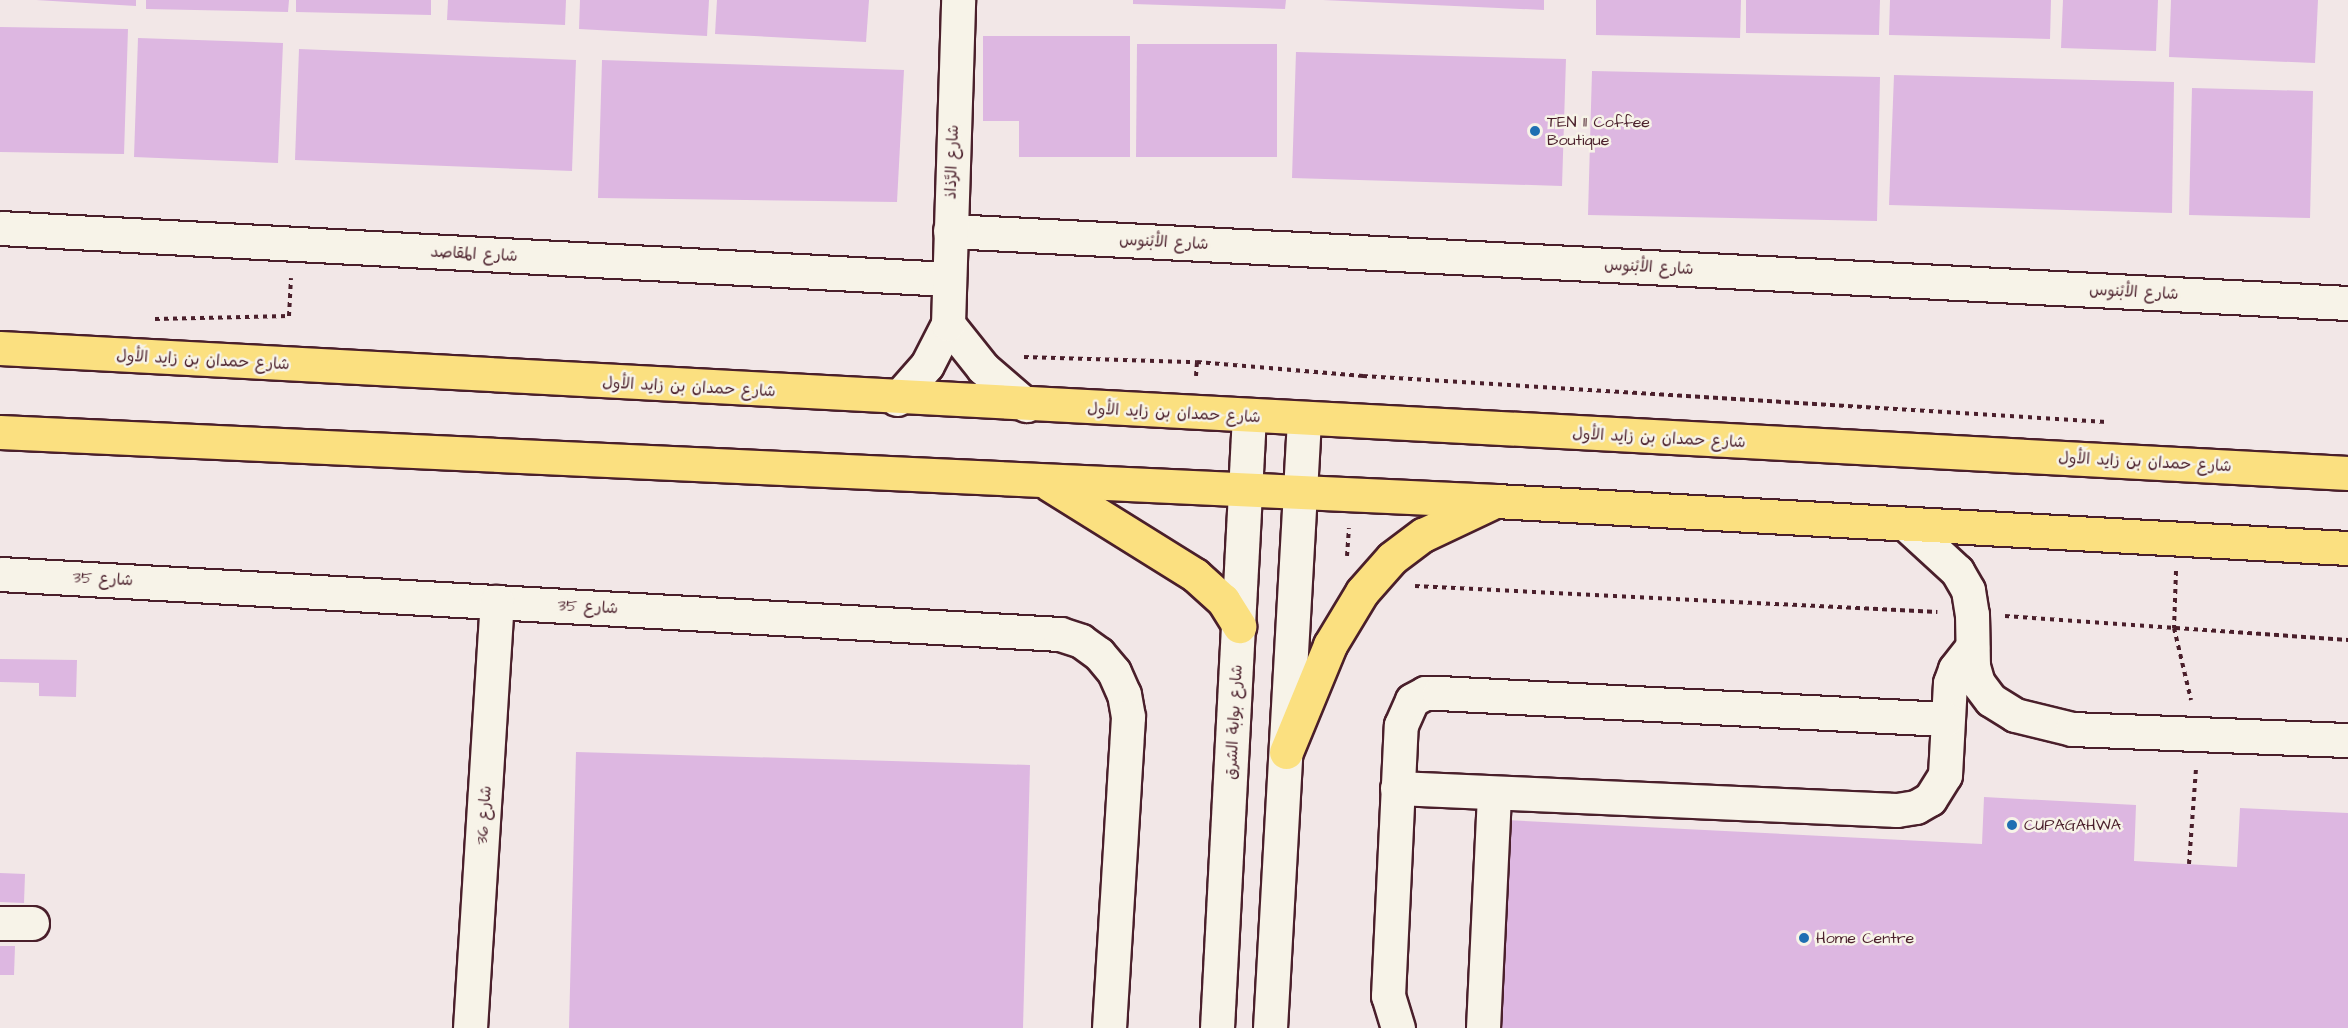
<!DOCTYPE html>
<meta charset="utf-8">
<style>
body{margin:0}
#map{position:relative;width:2348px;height:1028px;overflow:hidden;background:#f2e7e7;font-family:"Architects Daughter","Playpen Sans Arabic",sans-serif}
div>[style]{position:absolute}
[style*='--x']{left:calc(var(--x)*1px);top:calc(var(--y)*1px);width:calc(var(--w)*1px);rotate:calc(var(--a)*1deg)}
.building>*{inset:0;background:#ddb7e1}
.path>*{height:4px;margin-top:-2px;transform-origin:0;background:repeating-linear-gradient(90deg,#4a1f2b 0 4.5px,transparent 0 9px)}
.roads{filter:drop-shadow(2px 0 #4a1f2b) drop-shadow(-2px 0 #4a1f2b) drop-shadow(0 2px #4a1f2b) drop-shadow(0 -2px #4a1f2b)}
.minor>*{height:33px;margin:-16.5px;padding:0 16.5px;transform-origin:16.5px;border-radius:16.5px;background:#f7f3e8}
.major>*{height:33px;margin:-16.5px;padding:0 16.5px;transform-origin:16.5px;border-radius:16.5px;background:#fbe080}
.dots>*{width:16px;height:16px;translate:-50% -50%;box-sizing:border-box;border:3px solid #f7f3e8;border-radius:50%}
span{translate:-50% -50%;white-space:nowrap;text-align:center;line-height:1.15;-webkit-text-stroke:5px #f7f3e8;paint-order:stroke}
.poi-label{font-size:16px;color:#4a1f2b}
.left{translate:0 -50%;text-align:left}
.street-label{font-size:16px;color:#4a1f2b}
</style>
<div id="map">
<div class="building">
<div style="clip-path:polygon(36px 0,136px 0,136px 6px)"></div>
<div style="clip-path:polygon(146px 0,289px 0,288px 12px,146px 9px)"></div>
<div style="clip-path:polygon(296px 0,431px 0,431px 15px,296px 12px)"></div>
<div style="clip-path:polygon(448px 0,566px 0,565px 25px,447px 20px)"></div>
<div style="clip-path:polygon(580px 0,709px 0,707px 36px,579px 29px)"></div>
<div style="clip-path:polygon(717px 0,869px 0,866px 42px,715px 34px)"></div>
<div style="clip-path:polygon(1133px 0,1286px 0,1285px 9px,1133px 4px)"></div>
<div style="clip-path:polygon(1323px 0,1544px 0,1544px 10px)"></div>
<div style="clip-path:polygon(1596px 0,1741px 0,1740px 38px,1596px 35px)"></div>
<div style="clip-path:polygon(1746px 0,1880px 0,1879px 35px,1746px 33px)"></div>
<div style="clip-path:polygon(1890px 0,2051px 0,2050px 39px,1889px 35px)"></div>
<div style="clip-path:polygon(2063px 0,2158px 0,2156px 51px,2061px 48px)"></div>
<div style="clip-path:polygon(2171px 0,2318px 0,2315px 63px,2169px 57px)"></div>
<div style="clip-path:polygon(0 27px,128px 29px,124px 154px,0 152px)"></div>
<div style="clip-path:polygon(983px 36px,1130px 36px,1130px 157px,1019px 157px,1019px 121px,983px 121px)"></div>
<div style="clip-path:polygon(138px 38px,283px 43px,278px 163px,134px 157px)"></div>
<div style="clip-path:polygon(1137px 44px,1277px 44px,1277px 157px,1136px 157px)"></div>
<div style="clip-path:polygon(299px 49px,576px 60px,572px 171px,295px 160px)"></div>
<div style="clip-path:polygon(1296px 52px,1566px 59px,1562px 186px,1292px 178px)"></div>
<div style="clip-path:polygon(602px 60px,904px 70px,897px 202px,598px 198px)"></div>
<div style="clip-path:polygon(1592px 71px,1880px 77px,1877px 221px,1588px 215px)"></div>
<div style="clip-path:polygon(1894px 75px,2174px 82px,2172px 213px,1889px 205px)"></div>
<div style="clip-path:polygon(2192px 88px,2313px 91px,2310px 218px,2189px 215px)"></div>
<div style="clip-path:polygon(0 659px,77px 660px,76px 697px,39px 696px,39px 683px,0 682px)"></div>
<div style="clip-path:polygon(576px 752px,1030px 765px,1023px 1028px,569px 1028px)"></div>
<div style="clip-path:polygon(1984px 797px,2136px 805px,2134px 861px,2237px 867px,2240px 808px,2348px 813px,2348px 1028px,1495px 1028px,1506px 820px,1982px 844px)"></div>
<div style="clip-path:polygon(0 873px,25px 874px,24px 903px,0 902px)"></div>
<div style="clip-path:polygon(0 946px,15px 946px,14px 975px,0 975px)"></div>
</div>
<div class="path">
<div style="--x:155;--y:319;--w:134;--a:-1.3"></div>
<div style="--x:289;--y:316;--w:38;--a:-87"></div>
<div style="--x:1024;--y:357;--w:173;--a:1.7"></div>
<div style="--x:1197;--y:362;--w:167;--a:4.8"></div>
<div style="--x:1363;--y:376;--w:745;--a:3.54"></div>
<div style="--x:1196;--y:376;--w:14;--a:-86"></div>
<div style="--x:1347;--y:556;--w:28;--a:-86"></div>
<div style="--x:2176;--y:571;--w:57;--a:92"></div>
<div style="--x:2174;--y:628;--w:74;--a:76.7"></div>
<div style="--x:1415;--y:586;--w:523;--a:2.85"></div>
<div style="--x:2005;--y:616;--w:344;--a:4"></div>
<div style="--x:2189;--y:864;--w:95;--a:-85.8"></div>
</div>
<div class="roads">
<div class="minor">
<div style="--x:0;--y:228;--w:949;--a:3.08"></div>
<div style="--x:950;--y:231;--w:1400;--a:2.95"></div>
<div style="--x:948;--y:324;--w:56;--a:51.5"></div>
<div style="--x:983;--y:368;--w:57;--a:40.7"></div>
<div style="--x:897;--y:399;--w:45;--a:-48.6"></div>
<div style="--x:927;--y:365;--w:46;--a:-62.9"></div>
<div style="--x:948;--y:324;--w:324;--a:-88.2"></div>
<div style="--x:1908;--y:526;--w:67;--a:42.6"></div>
<div style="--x:1957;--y:571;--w:22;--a:60"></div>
<div style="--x:1968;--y:590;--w:24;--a:81"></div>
<div style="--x:1972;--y:614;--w:52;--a:88.9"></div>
<div style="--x:1973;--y:666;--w:18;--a:74"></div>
<div style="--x:1978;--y:683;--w:21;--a:53"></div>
<div style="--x:1991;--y:700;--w:28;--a:32"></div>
<div style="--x:2015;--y:715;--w:59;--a:13.8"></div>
<div style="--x:2072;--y:729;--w:276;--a:2.3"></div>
<div style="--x:0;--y:574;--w:1062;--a:3.24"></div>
<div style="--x:1060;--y:634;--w:22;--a:18"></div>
<div style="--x:1081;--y:641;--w:22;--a:36"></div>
<div style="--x:1099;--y:654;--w:23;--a:50"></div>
<div style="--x:1114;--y:672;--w:24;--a:66"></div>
<div style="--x:1124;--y:694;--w:23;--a:80"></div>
<div style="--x:1128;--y:717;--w:312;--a:93.5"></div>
<div style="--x:1397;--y:788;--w:500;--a:2.52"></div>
<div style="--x:1897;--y:810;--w:19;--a:-9"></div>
<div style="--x:1916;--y:807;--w:16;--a:-30"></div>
<div style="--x:1930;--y:799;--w:28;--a:-58"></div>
<div style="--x:1945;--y:775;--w:92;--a:-86.9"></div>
<div style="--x:1950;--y:683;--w:15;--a:-70"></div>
<div style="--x:1955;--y:669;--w:28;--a:-52"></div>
<div style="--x:0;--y:923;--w:32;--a:0"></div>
<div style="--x:470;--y:1028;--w:427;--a:-86.4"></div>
<div style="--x:1217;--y:1028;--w:613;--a:-87.01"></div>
<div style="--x:1270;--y:1028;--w:610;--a:-86.8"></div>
<div style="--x:1398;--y:1028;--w:34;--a:-107"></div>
<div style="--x:1388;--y:996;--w:271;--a:-87.3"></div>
<div style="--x:1401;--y:725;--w:27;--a:-66"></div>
<div style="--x:1412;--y:700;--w:15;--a:-28"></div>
<div style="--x:1425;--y:693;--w:14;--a:0"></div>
<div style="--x:1439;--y:693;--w:508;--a:2.94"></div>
<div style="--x:1483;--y:1028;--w:235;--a:-87.3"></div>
</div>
<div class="major">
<div style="--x:0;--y:348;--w:2351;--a:3.05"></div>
<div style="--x:0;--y:432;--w:1498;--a:2.64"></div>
<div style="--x:1496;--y:501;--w:853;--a:3.16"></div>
<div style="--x:1049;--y:484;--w:172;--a:31.9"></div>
<div style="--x:1195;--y:575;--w:38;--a:42"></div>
<div style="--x:1223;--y:600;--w:31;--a:58"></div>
<div style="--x:1286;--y:752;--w:116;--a:-67.6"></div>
<div style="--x:1330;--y:645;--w:62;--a:-58.9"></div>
<div style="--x:1362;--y:592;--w:45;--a:-48.6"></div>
<div style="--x:1392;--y:558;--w:39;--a:-37"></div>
<div style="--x:1423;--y:535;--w:73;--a:-25.2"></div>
</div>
</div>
<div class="dots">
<div style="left:1535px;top:131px;background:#1f6fb2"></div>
<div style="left:2012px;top:825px;background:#1f6fb2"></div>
<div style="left:1804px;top:938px;background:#1f6fb2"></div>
</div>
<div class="poi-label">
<span class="left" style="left:1547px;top:131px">TEN 11 Coffee<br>Boutique</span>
<span class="left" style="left:2024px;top:825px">CUPAGAHWA</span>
<span class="left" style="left:1816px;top:938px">Home Centre</span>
</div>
<div class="street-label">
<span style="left:952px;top:162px;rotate:-88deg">شارع الرَّذاذ</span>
<span style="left:1164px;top:242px;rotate:3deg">شارع الأبْنوس</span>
<span style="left:474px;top:254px;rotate:3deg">شارع المقاصد</span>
<span style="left:1649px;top:267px;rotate:3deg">شارع الأبْنوس</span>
<span style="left:2134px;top:292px;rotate:3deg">شارع الأبْنوس</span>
<span style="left:203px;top:360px;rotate:3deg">شارع حمدان بن زايد الأول</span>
<span style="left:689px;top:387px;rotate:3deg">شارع حمدان بن زايد الأول</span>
<span style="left:1174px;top:413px;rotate:3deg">شارع حمدان بن زايد الأول</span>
<span style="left:1659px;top:438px;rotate:3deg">شارع حمدان بن زايد الأول</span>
<span style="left:2145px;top:462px;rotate:3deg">شارع حمدان بن زايد الأول</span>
<span style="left:103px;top:579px;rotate:3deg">شارع 35</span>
<span style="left:588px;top:607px;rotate:3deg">شارع 35</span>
<span style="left:1234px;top:722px;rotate:-87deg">شارع بوابة الشرق</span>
<span style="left:484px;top:815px;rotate:-86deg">شارع 36</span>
</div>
</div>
